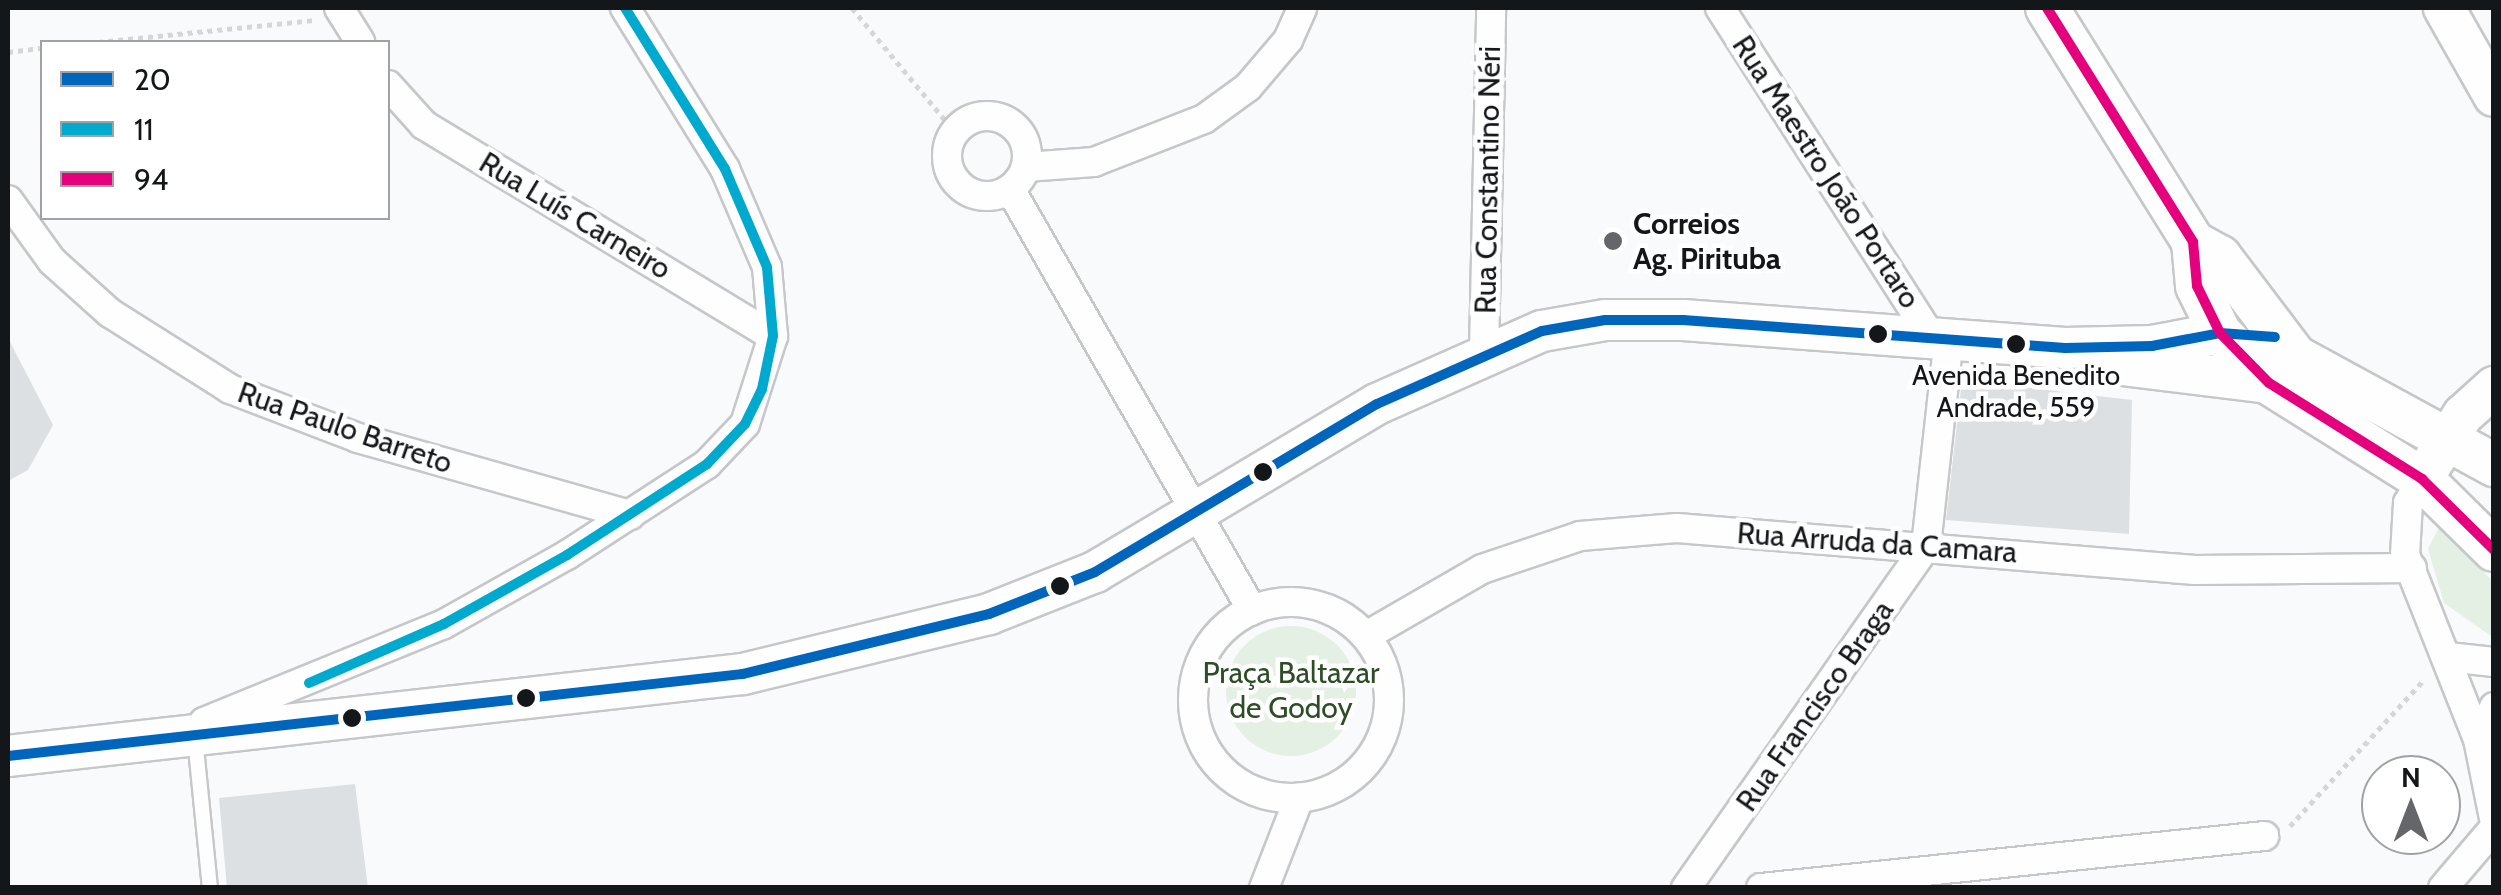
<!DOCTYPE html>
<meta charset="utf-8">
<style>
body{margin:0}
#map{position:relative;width:2501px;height:895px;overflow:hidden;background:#f8fafc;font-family:Cabin,sans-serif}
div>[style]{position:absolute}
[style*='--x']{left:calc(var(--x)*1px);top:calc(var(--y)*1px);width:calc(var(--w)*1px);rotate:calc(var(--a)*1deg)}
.green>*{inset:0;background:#e4f0e3}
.round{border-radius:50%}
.building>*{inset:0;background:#dde0e2}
.path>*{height:5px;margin-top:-2.5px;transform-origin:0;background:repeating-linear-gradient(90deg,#d6d6d7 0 5px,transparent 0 10px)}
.roads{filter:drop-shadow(2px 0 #c5c7c9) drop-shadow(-2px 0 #c5c7c9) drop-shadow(0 2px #c5c7c9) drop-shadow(0 -2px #c5c7c9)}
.lane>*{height:14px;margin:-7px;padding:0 7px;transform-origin:7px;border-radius:7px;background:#fefeff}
.street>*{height:28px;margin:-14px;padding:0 14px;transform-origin:14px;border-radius:14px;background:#fefeff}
.street>.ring{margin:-14px;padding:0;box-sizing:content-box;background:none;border:28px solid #fefeff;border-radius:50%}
.secondary>*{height:40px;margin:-20px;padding:0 20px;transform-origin:20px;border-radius:20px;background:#fefeff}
.primary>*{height:42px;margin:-21px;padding:0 21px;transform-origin:21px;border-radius:21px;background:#fefeff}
.bus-1>*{height:10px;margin:-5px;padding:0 5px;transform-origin:5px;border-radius:5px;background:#0065bd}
.bus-2>*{height:10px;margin:-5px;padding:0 5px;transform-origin:5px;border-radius:5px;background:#00a9ce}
.bus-3>*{height:10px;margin:-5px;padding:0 5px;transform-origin:5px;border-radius:5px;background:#e5007d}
.dots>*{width:28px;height:28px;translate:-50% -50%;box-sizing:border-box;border:5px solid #fff;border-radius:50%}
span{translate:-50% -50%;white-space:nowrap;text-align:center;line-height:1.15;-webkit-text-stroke:9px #fff;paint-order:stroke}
.bus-label{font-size:28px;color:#14171a}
.street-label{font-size:30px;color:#14171a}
.poi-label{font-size:30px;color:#14171a;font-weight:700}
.left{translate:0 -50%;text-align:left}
.park-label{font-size:30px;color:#2d4d26}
.frame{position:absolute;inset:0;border:10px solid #14171a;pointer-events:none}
.legend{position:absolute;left:40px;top:40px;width:350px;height:180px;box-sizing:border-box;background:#fff;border:2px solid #a1a2a3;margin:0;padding:12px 18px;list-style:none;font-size:30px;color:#14171a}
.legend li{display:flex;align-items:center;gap:20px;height:50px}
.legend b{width:50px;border:2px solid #a1a2a3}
.north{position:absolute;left:2361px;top:755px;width:100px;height:100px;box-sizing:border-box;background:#fff;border:2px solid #a1a2a3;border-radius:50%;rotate:0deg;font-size:28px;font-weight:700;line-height:40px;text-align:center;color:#14171a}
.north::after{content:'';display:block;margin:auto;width:35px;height:45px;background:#646669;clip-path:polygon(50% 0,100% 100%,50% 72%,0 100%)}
</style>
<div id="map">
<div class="green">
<div style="clip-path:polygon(2441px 523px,2493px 582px,2491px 636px,2444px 603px,2428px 549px)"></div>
<div class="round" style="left:1226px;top:626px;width:130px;height:130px"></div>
</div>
<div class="building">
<div style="clip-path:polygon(8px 338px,53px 425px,28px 470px,8px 481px)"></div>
<div style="clip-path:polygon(1962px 380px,2132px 400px,2129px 534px,1946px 520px)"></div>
<div style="clip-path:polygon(355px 784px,368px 888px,227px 888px,219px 798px)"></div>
</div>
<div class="path">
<div style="--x:852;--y:8;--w:161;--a:50.3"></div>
<div style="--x:98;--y:42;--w:219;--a:-5.8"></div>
<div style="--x:8;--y:52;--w:34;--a:-7"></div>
<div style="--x:2290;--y:826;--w:198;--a:-47.5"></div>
</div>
<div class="roads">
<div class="lane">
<div style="--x:195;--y:738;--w:151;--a:84.3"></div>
</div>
<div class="street">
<div style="--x:339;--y:8;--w:40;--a:58"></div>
<div style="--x:1720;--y:8;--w:391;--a:57.3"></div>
<div style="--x:388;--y:85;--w:54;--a:48"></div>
<div style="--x:424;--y:125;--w:408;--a:31.2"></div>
<div class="ring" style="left:947px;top:116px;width:52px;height:52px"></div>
<div style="--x:1026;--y:167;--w:68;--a:-4.2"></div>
<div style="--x:1094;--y:162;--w:118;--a:-21.4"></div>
<div style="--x:1204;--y:119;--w:54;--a:-36"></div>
<div style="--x:1248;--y:87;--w:62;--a:-49.6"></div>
<div style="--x:1288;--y:40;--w:35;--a:-66"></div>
<div style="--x:1010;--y:189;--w:486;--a:60.1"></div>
<div style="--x:8;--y:200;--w:75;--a:54.2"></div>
<div style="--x:52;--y:261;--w:78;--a:41.9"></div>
<div style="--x:110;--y:313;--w:142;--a:32.3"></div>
<div style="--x:230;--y:389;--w:137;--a:20.9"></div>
<div style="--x:358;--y:438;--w:283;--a:15.8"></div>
<div style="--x:1484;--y:352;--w:344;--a:-88.8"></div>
<div style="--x:2422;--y:479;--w:28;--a:120"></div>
<div style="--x:2408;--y:503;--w:52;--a:93.3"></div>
<div style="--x:2405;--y:555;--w:198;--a:68.4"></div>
<div style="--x:2478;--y:739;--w:81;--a:78.6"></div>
<div class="ring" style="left:1193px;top:602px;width:168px;height:168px"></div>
<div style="--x:1366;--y:636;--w:134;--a:-30"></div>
<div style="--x:1482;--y:569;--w:103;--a:-18.6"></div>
<div style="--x:1580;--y:536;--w:97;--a:-4.7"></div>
<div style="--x:1677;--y:528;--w:520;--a:4.64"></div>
<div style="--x:2195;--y:570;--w:217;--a:-0.5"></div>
<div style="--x:2448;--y:657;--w:46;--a:6.2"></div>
<div style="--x:204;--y:722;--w:259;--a:-22.2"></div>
<div style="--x:444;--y:624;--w:141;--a:-29.3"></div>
<div style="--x:567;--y:555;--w:167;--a:-33"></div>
<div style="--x:707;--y:464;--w:55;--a:-46.5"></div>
<div style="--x:745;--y:424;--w:92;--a:-72.3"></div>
<div style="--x:773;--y:336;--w:69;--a:-95"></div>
<div style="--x:767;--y:267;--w:107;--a:-113.2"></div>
<div style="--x:725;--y:169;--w:190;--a:-121.8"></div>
<div style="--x:2478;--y:739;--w:36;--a:-63"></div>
<div style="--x:1264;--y:888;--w:97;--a:-68.7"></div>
<div style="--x:1686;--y:888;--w:418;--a:-54.9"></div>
<div style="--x:1926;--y:546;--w:208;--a:-83.7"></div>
<div style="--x:1761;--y:888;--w:506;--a:-5.9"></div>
<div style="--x:2443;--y:888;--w:79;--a:-49.6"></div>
</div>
<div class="secondary">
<div style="--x:2444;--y:8;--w:101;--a:60.4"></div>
<div style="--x:2107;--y:363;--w:163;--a:7"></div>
<div style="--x:2422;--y:479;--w:76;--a:-57.4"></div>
<div style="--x:2463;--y:415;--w:42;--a:-42.1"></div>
<div style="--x:8;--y:756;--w:740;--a:-6.37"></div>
<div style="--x:743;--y:674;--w:253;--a:-13.7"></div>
<div style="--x:989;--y:614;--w:114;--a:-21.6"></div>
<div style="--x:1095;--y:572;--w:328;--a:-30.8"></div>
<div style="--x:1377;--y:404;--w:180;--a:-23.9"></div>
<div style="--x:1542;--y:331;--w:64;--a:-9.9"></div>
<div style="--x:1605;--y:320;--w:78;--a:0"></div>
<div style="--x:1683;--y:320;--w:383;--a:4.2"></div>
<div style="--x:2065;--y:348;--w:87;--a:-1.3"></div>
<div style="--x:2152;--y:346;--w:69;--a:-10.8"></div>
</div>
<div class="primary">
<div style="--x:2047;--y:8;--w:276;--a:58"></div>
<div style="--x:2193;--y:242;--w:44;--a:84.8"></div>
<div style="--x:2197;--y:286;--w:52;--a:63.9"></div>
<div style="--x:2220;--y:333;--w:70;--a:45.6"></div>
<div style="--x:2269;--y:383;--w:181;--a:32.1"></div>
<div style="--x:2422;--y:479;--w:101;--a:44.6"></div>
<div style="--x:2193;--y:242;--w:31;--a:29"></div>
<div style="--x:2220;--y:257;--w:126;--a:52.8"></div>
<div style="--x:2296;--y:357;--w:226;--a:28.6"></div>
</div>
</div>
<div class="bus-1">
<div style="--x:8;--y:756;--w:740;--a:-6.37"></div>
<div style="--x:743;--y:674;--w:253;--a:-13.7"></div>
<div style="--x:989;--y:614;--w:114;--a:-21.6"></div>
<div style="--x:1095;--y:572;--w:328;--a:-30.8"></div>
<div style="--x:1377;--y:404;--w:180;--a:-23.9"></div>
<div style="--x:1542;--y:331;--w:64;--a:-9.9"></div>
<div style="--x:1605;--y:320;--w:78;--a:0"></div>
<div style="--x:1683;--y:320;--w:383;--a:4.2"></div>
<div style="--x:2065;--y:348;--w:87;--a:-1.3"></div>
<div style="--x:2152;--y:346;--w:69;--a:-10.8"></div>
<div style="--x:2220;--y:333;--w:55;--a:4.2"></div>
</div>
<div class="bus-2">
<div style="--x:309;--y:683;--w:147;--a:-23.6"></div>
<div style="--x:444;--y:624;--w:141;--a:-29.3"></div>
<div style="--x:567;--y:555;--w:167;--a:-33"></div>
<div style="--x:707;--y:464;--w:55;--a:-46.5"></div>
<div style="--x:745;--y:424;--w:39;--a:-64"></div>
<div style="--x:762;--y:389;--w:54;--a:-78.3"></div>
<div style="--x:773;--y:336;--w:69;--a:-95"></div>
<div style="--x:767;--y:267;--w:107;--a:-113.2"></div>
<div style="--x:725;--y:169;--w:190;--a:-121.8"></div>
</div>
<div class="bus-3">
<div style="--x:2047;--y:8;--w:276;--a:58"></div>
<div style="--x:2193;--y:242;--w:44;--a:84.8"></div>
<div style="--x:2197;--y:286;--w:52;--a:63.9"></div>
<div style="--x:2220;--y:333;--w:70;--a:45.6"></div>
<div style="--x:2269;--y:383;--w:181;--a:32.1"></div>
<div style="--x:2422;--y:479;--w:101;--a:44.6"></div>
</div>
<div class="dots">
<div style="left:1613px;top:241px;background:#646669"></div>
<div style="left:1878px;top:334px;background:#14171a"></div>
<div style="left:2016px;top:344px;background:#14171a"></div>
<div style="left:1263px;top:472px;background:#14171a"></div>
<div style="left:1060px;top:586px;background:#14171a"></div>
<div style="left:526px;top:698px;background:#14171a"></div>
<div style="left:352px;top:718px;background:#14171a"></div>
</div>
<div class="bus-label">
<span style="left:2016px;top:391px">Avenida Benedito<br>Andrade, 559</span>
</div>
<div class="street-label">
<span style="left:1826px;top:172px;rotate:57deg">Rua Maestro João Portaro</span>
<span style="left:1488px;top:180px;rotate:-89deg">Rua Constantino Néri</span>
<span style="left:575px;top:216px;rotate:31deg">Rua Luís Carneiro</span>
<span style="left:345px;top:428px;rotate:19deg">Rua Paulo Barreto</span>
<span style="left:1877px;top:543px;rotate:4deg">Rua Arruda da Camara</span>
<span style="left:1815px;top:706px;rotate:-55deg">Rua Francisco Braga</span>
</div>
<div class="poi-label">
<span class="left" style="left:1633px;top:241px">Correios<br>Ag. Pirituba</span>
</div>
<div class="park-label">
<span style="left:1291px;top:690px">Praça Baltazar<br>de Godoy</span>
</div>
<div class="frame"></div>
<ul class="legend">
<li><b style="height:12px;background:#0065bd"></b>20</li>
<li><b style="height:12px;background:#00a9ce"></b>11</li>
<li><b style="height:12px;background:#e5007d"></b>94</li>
</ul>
<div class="north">N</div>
</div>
